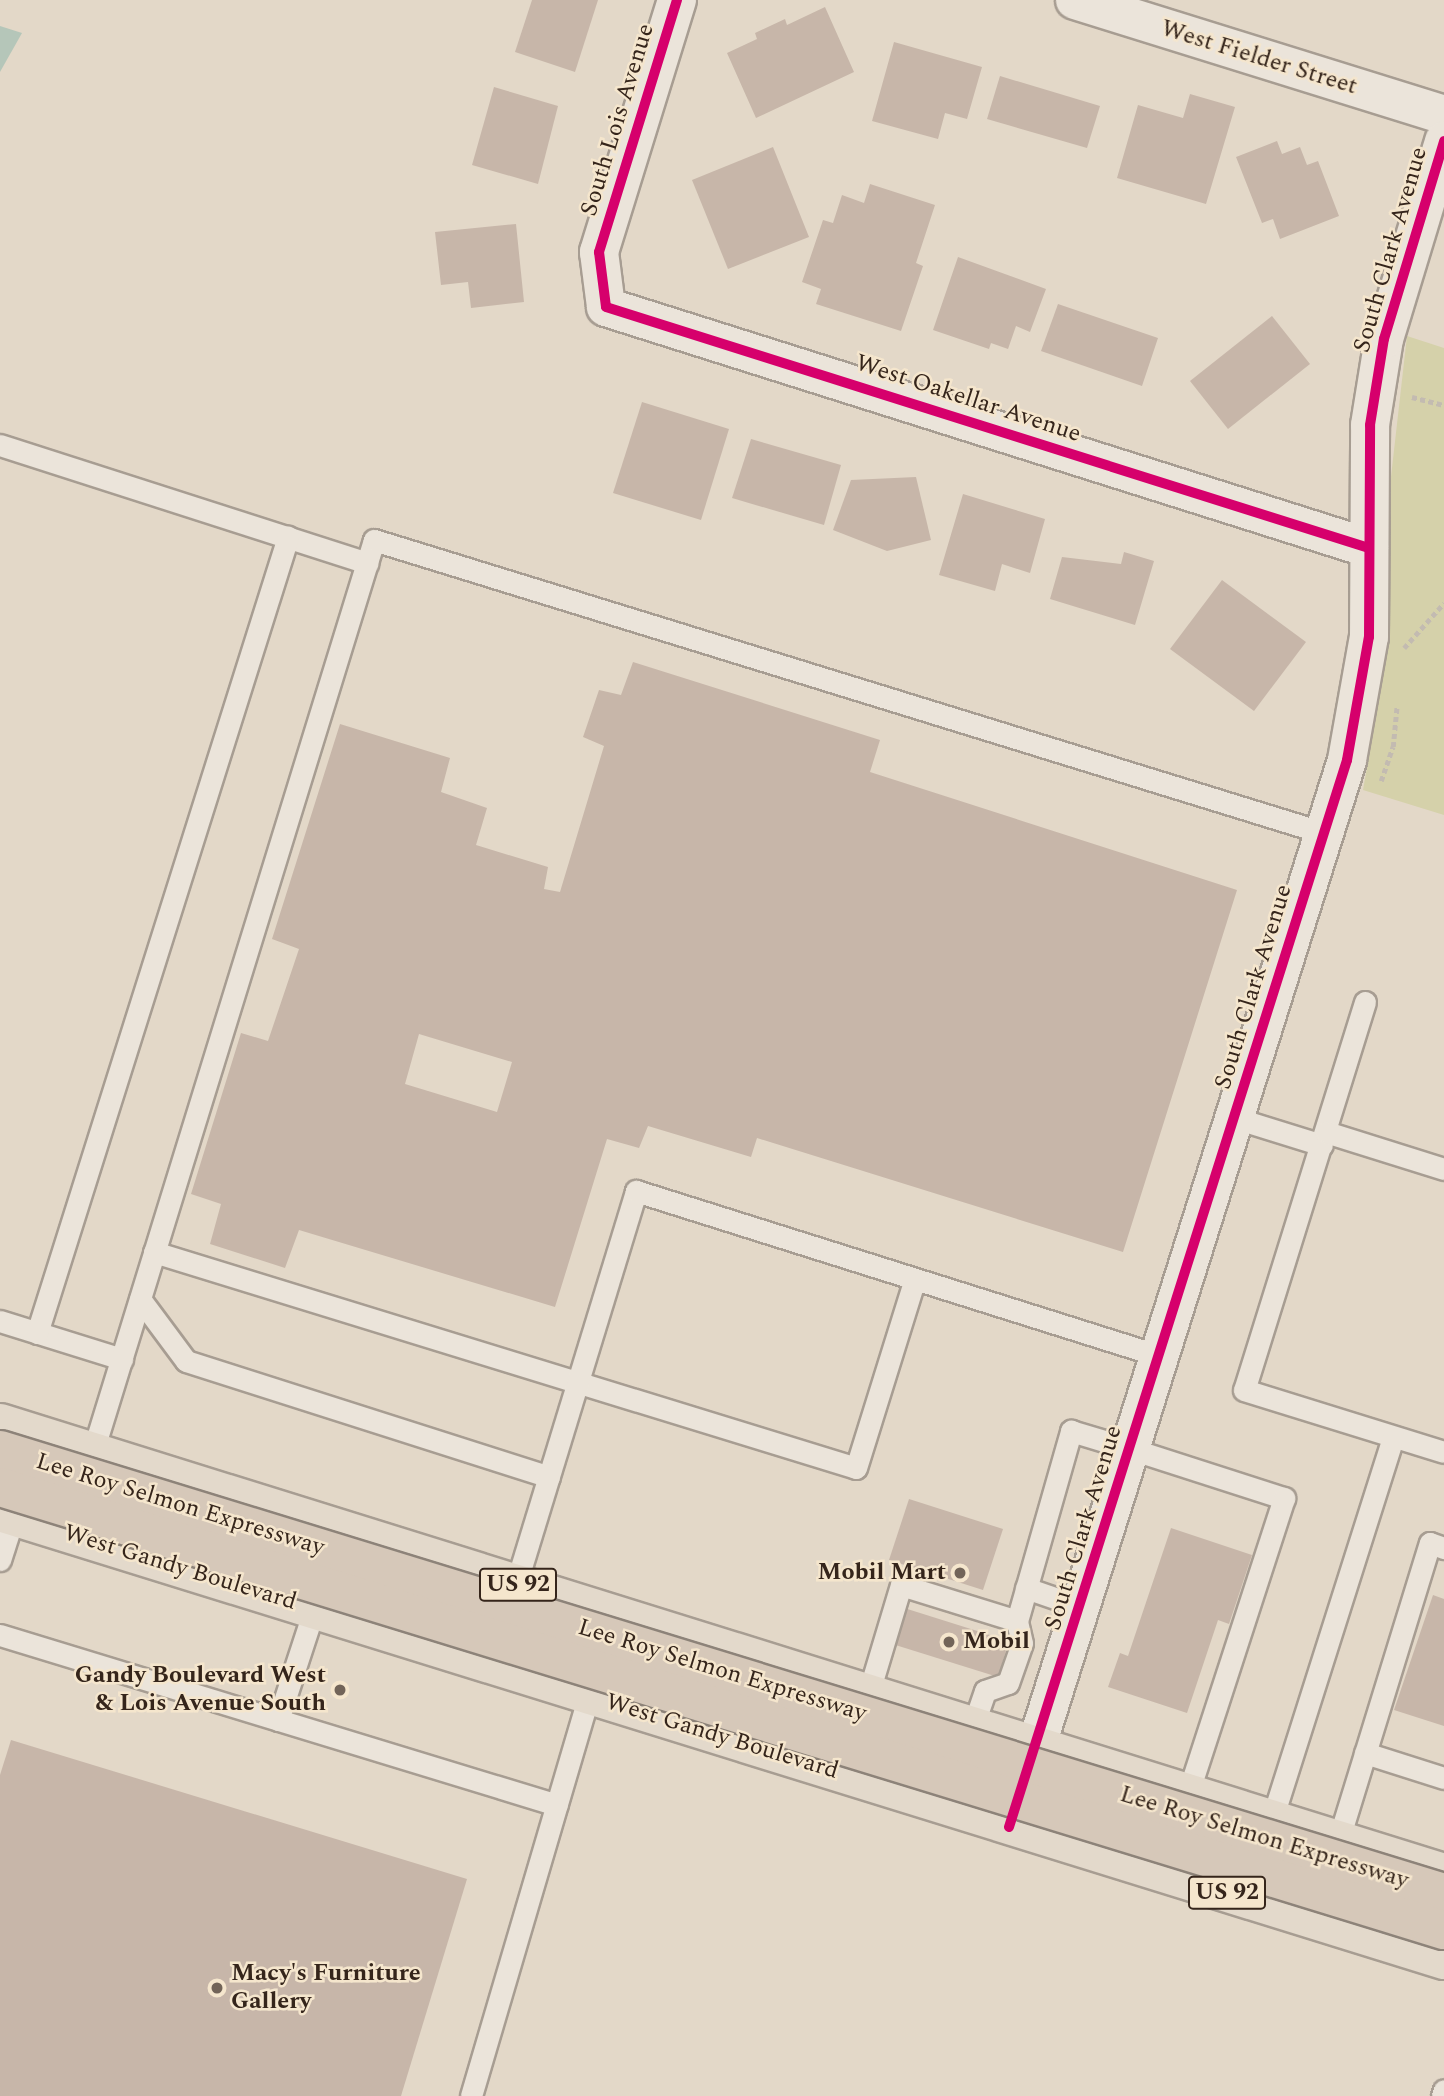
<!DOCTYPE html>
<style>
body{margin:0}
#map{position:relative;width:1444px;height:2096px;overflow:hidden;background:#e3d8c8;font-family:Spectral,serif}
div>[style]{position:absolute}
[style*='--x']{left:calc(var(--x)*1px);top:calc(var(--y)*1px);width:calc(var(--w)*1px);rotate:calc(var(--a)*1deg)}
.green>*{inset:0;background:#d5d1aa}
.water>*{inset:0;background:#b5c6b9}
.building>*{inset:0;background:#c7b6a9}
.path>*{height:4.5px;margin-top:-2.25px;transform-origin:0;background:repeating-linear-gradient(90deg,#c3bbb1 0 5px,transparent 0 8.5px)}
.roads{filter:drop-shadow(2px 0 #a79d92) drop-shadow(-2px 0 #a79d92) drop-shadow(0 2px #a79d92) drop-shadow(0 -2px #a79d92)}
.lane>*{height:21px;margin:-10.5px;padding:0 10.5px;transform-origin:10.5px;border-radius:10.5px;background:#ebe4da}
.street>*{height:38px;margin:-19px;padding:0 19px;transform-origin:19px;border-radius:19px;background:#ebe4da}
.primary>*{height:38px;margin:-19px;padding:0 19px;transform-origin:19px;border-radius:19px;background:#e3d9cb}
.bridges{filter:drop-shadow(2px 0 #8d8379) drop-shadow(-2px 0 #8d8379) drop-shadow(0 2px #8d8379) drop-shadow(0 -2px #8d8379)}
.highway-bridge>*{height:38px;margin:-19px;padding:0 19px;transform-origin:19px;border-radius:19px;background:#d6c8b9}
.cycleway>*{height:10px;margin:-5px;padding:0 5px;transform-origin:5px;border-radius:5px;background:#d6006c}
.dots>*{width:19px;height:19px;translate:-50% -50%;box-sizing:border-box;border:4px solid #f5e6cd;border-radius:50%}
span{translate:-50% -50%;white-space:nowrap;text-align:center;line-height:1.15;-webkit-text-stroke:5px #f5e6cd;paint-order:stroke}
.shield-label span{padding:2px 5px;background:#f5e6cd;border:2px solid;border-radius:5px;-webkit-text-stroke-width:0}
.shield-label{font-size:23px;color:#35251b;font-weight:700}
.street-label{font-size:24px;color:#35251b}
.poi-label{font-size:24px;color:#35251b;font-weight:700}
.right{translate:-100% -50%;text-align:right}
.left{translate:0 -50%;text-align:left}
</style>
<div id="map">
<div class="green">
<div style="clip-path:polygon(1407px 336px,1444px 348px,1444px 815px,1363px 790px,1386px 659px,1388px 503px)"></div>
</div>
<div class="water">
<div style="clip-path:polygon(0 26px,22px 33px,0 72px)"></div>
</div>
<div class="building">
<div style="clip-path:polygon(532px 0,598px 0,575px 72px,515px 52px)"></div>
<div style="clip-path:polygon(825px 7px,854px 72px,756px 118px,727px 53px,757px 39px,755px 33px,785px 19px,787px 25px)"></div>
<div style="clip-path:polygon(894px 42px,982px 67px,967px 119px,945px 113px,938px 139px,872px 121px)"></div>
<div style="clip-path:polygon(1000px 76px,1100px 106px,1087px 148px,987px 119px)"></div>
<div style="clip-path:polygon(494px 87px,558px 106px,538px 184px,472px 165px)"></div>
<div style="clip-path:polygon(1190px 94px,1235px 107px,1206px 204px,1117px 178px,1138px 105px,1183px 118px)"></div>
<div style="clip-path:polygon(1277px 141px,1282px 154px,1300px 147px,1307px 165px,1318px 161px,1339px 216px,1280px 239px,1273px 219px,1262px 223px,1236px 157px)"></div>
<div style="clip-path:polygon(773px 147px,809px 237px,728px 269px,692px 180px)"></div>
<div style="clip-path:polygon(870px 184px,935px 205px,916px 263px,923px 266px,901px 331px,816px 304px,821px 289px,802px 282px,823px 220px,833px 223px,842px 195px,864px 203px)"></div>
<div style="clip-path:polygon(516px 224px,524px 302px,471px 308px,468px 282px,441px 285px,435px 232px)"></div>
<div style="clip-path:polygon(958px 257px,1046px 289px,1030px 332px,1016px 326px,1008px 349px,991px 343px,989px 349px,933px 330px)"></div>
<div style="clip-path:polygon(1058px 304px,1158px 338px,1142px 386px,1041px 351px)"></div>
<div style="clip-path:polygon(1272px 316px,1310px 364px,1228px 429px,1190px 381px)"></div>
<div style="clip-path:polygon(642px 402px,729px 429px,701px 520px,613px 493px)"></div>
<div style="clip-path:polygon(751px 439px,841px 465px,824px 525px,732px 498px)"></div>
<div style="clip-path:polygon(916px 477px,931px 540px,887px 551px,833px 530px,851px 480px)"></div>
<div style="clip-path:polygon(963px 494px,1045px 519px,1030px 573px,1002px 564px,995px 591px,939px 575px)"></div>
<div style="clip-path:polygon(1124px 552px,1154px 561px,1135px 625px,1050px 599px,1062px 557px,1121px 564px)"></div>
<div style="clip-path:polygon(1222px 580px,1306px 642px,1254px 711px,1170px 649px)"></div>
<div style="clip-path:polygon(evenodd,633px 662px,880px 740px,870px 772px,1237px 890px,1123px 1252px,757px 1138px,751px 1157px,648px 1126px,639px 1148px,607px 1139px,555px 1307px,299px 1230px,285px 1268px,210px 1244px,221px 1204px,191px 1194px,241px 1033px,268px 1041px,299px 949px,272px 939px,340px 724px,450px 758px,441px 792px,487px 808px,476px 845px,548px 867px,544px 889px,560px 892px,604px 746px,583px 737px,599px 690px,621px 695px,633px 662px,419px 1034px,512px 1062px,497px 1112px,405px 1084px,419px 1034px)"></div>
<div style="clip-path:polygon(909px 1499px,1003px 1529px,983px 1590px,889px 1560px)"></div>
<div style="clip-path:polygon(1171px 1528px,1252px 1555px,1229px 1624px,1218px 1620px,1187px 1713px,1108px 1687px,1120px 1653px,1128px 1656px)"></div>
<div style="clip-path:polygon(1433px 1595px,1444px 1599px,1444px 1726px,1394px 1710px)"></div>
<div style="clip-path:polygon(901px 1607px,1009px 1641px,998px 1677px,889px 1643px)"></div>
<div style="clip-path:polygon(11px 1740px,467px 1879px,401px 2096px,0 2096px,0 1775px)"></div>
</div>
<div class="path">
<div style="--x:1412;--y:397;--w:33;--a:14"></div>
<div style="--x:1404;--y:648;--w:60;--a:-48.4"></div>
<div style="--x:1381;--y:781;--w:36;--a:-71"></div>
<div style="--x:1393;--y:747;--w:42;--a:-84.6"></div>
</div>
<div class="roads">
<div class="lane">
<div style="--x:0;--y:445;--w:386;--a:17.8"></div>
<div style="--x:1365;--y:1002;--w:406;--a:107.3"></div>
<div style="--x:1244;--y:1390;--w:209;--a:17.2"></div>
<div style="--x:1235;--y:1118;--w:91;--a:17.2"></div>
<div style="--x:1326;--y:1132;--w:124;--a:17.4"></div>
<div style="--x:154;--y:1252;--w:734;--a:17.1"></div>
<div style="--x:856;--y:1468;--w:198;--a:-72.7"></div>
<div style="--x:140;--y:1299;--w:77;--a:53.4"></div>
<div style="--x:186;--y:1361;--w:381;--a:17.7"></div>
<div style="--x:0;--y:1321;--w:128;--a:17.3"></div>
<div style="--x:37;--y:1333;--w:835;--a:-72.5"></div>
<div style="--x:93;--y:1451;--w:953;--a:-72.86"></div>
<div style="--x:374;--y:540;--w:994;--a:17.14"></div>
<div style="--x:0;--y:1560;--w:46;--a:-72.3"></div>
<div style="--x:516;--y:1584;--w:411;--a:-73"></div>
<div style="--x:636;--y:1191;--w:549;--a:17.48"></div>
<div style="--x:1026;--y:1588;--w:58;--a:19.1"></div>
<div style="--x:0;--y:1635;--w:582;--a:16.97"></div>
<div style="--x:868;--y:1695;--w:115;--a:-73.3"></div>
<div style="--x:901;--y:1585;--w:121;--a:17.2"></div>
<div style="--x:278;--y:1720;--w:116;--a:-71.9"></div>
<div style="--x:973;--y:1726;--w:37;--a:-71"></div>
<div style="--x:985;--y:1691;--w:24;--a:-19"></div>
<div style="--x:1008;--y:1683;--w:42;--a:-70.7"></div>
<div style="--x:1022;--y:1643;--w:23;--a:-103"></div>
<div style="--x:1017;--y:1621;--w:198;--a:-74.1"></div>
<div style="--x:1071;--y:1431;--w:63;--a:16.7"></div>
<div style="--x:1131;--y:1449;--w:161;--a:17.8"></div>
<div style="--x:1284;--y:1498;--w:310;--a:108"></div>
<div style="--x:1365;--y:1753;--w:83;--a:17.6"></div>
<div style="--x:1272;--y:1819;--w:401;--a:-72.4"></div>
<div style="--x:1336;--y:1848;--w:319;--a:-72.9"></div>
<div style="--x:1430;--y:1543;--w:15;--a:20"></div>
<div style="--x:471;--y:2096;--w:417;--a:-73.6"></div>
<div style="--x:1442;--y:2096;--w:6;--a:-72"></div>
</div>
<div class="street">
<div style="--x:677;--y:0;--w:264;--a:107.2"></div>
<div style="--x:599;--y:252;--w:55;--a:82.7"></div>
<div style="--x:606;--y:307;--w:800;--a:17.53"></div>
<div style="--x:1075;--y:0;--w:387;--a:17.3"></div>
<div style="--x:1026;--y:1779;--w:1068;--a:-72.51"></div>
<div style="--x:1347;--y:760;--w:125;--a:-79.9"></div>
<div style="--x:1369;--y:637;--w:212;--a:-89.7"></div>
<div style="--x:1370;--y:425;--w:87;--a:-80.8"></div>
<div style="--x:1384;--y:339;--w:207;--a:-73.1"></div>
</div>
<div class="primary">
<div style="--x:0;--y:1423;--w:1512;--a:17.31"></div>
<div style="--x:0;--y:1512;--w:1512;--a:17.24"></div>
</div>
</div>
<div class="bridges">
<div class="highway-bridge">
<div style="--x:0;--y:1450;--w:1510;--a:17.06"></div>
<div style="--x:0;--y:1487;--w:1510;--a:17.06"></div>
</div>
</div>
<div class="cycleway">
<div style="--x:677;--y:0;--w:264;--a:107.2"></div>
<div style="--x:599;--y:252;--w:55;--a:82.7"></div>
<div style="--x:606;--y:307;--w:800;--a:17.53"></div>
<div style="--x:1009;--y:1827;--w:1119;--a:-72.42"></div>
<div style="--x:1347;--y:760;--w:125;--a:-79.9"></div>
<div style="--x:1369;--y:637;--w:212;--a:-89.7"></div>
<div style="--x:1370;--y:425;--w:87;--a:-80.8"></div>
<div style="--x:1384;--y:339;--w:207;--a:-73.1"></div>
</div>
<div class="dots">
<div style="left:960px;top:1573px;background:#726458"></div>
<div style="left:949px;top:1642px;background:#726458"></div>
<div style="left:340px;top:1690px;background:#726458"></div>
<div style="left:217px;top:1988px;background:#726458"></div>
</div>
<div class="shield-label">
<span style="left:518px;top:1585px">US 92</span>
<span style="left:1227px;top:1893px">US 92</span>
</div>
<div class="street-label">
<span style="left:1259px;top:58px;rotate:17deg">West Fielder Street</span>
<span style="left:618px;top:120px;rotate:-73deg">South Lois Avenue</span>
<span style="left:1391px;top:250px;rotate:-74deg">South Clark Avenue</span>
<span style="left:968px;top:399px;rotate:18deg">West Oakellar Avenue</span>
<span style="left:1254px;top:987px;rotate:-73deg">South Clark Avenue</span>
<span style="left:180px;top:1505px;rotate:17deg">Lee Roy Selmon Expressway</span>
<span style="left:1084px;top:1528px;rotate:-73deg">South Clark Avenue</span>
<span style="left:180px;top:1568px;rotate:17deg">West Gandy Boulevard</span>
<span style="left:722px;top:1671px;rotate:17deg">Lee Roy Selmon Expressway</span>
<span style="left:722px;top:1737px;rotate:17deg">West Gandy Boulevard</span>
<span style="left:1264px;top:1838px;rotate:17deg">Lee Roy Selmon Expressway</span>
</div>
<div class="poi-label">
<span class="right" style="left:946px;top:1573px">Mobil Mart</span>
<span class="left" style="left:963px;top:1642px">Mobil</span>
<span class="right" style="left:326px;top:1690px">Gandy Boulevard West<br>&amp; Lois Avenue South</span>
<span class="left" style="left:231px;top:1988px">Macy's Furniture<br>Gallery</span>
</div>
</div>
